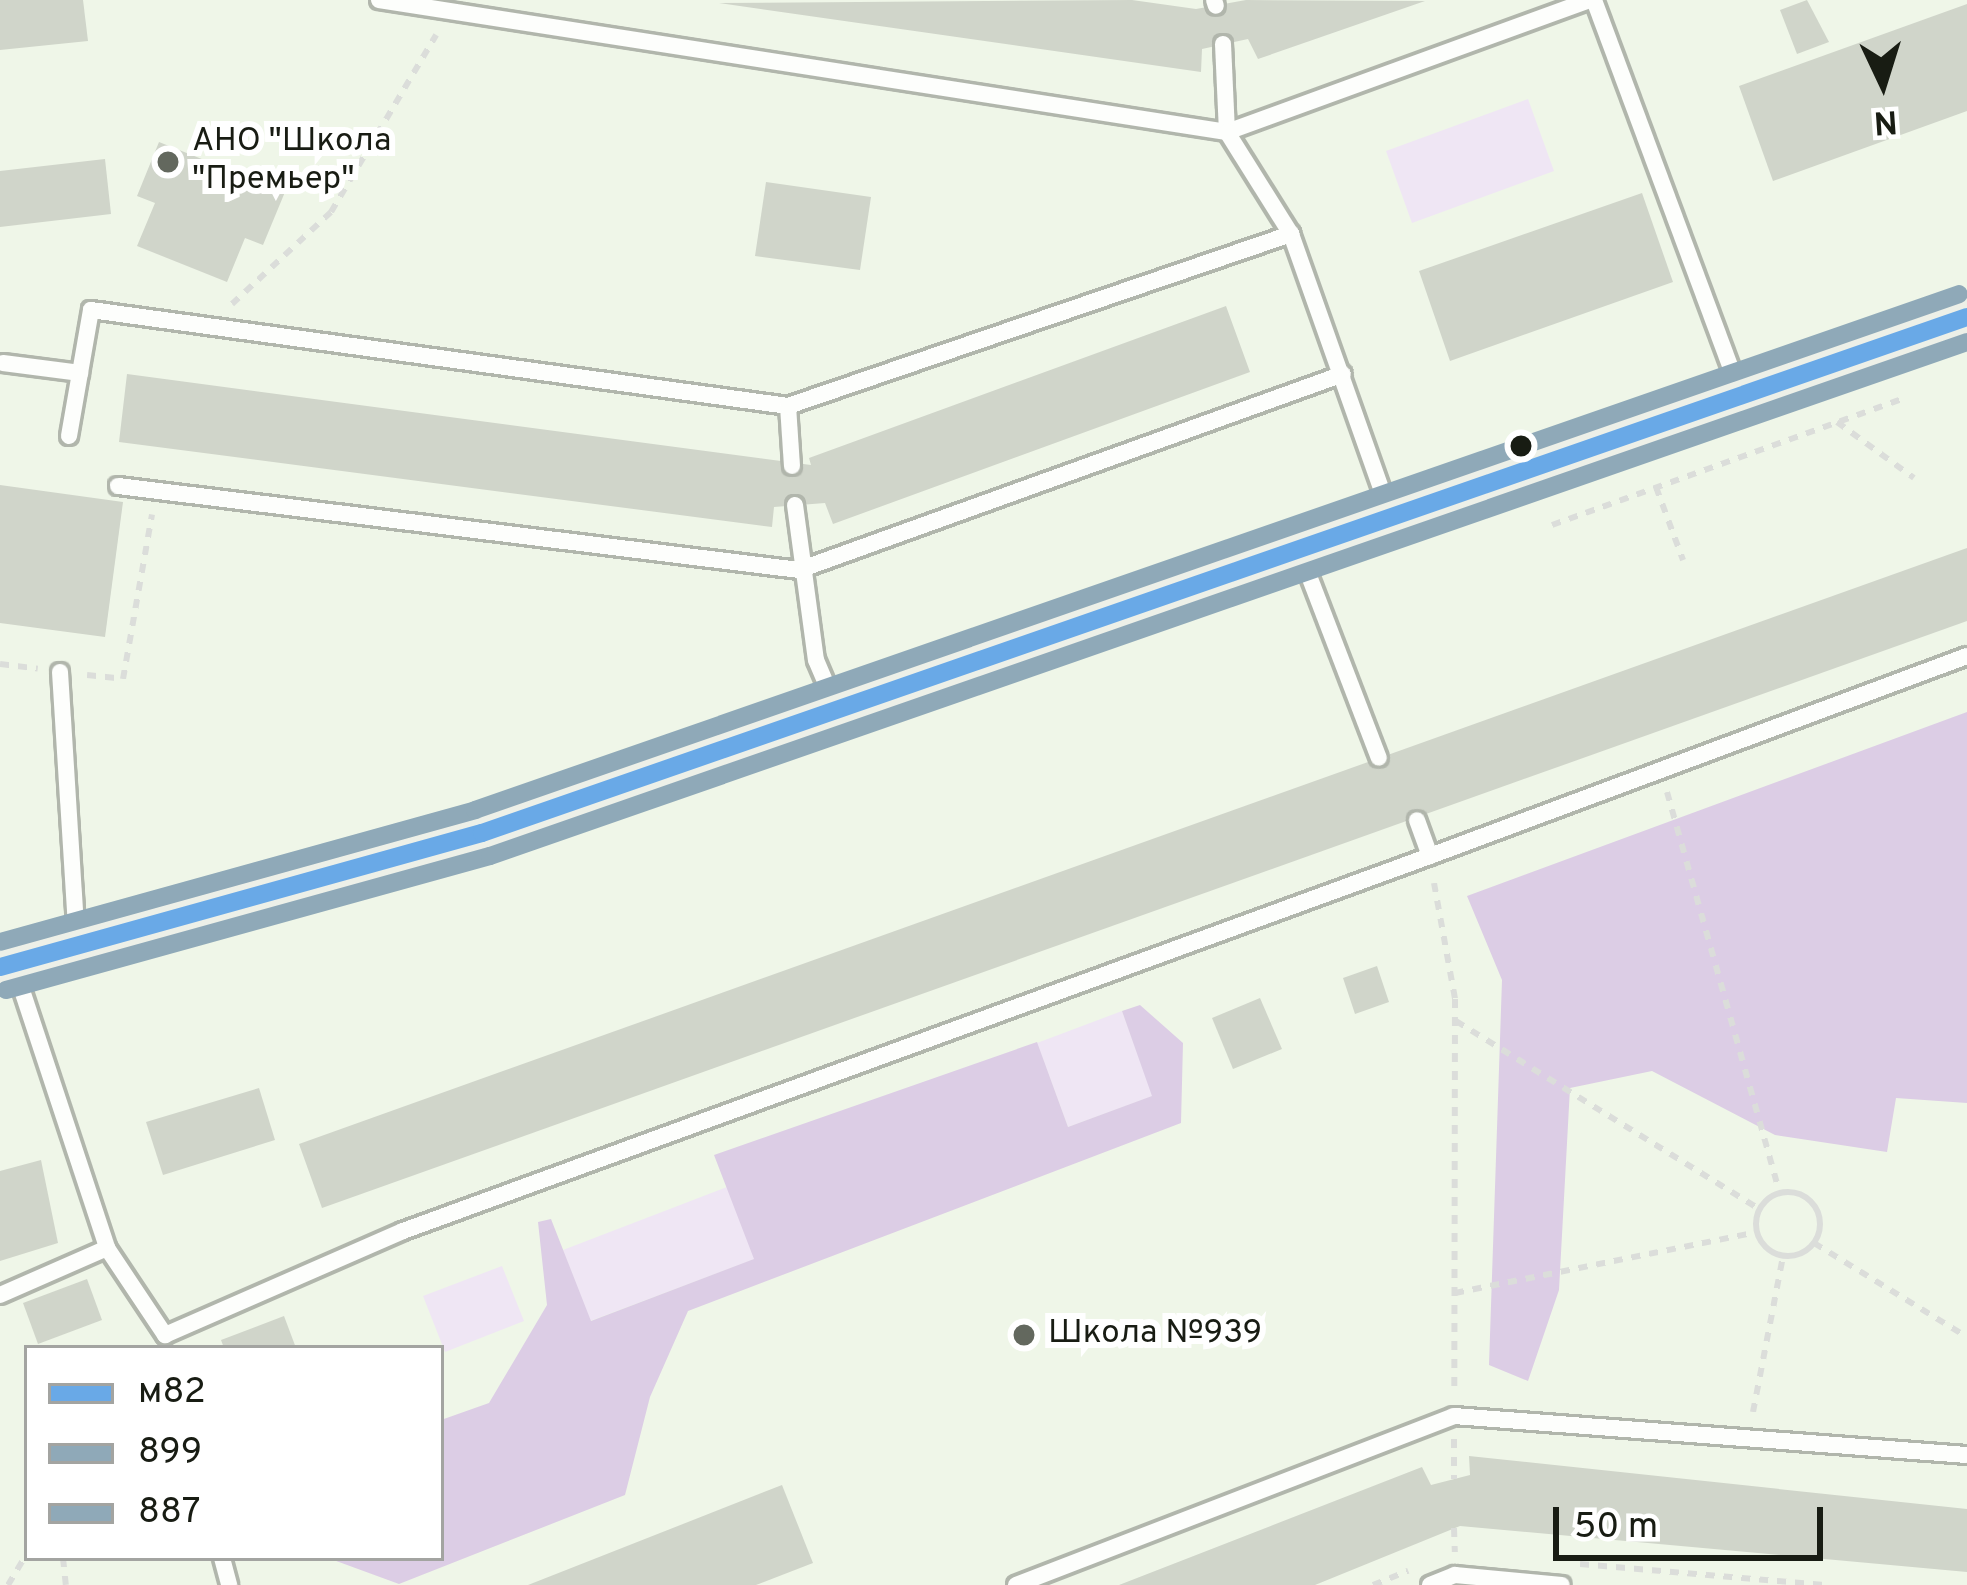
<!DOCTYPE html>
<meta charset="utf-8">
<style>
body{margin:0}
#map{position:relative;width:1967px;height:1585px;overflow:hidden;background:#eff6e8;font-family:Overpass,sans-serif}
div>[style]{position:absolute}
[style*='--x']{left:calc(var(--x)*1px);top:calc(var(--y)*1px);width:calc(var(--w)*1px);rotate:calc(var(--a)*1deg)}
.green>*{inset:0;background:#efe6f4}
.forest>*{inset:0;background:#dccde5}
.building>*{inset:0;background:#d0d5ca}
.path>*{height:6px;margin-top:-3px;transform-origin:0;background:repeating-linear-gradient(90deg,#dbddda 0 9px,transparent 0 18px)}
.path>.ring{margin:-3px;padding:0;box-sizing:content-box;background:none;border:6px solid #dbddda;border-radius:50%}
.roads{filter:drop-shadow(3px 0 #b1b6ac) drop-shadow(-3px 0 #b1b6ac) drop-shadow(0 3px #b1b6ac) drop-shadow(0 -3px #b1b6ac)}
.lane>*{height:16px;margin:-8px;padding:0 8px;transform-origin:8px;border-radius:8px;background:#fdfefc}
.secondary>*{height:45px;margin:-22.5px;padding:0 22.5px;transform-origin:22.5px;border-radius:22.5px;background:#edf0e8}
.bus-1>*{height:18px;margin:-9px;padding:0 9px;transform-origin:9px;border-radius:9px;background:#69a9e7}
.bus-2>*{height:18px;margin:-9px;padding:0 9px;transform-origin:9px;border-radius:9px;background:#8fa9b8}
.bus-3>*{height:18px;margin:-9px;padding:0 9px;transform-origin:9px;border-radius:9px;background:#8fa9b8}
.dots>*{width:33px;height:33px;translate:-50% -50%;box-sizing:border-box;border:6px solid #fff;border-radius:50%}
span{translate:-50% -50%;white-space:nowrap;text-align:center;line-height:1.15;-webkit-text-stroke:12px #fff;paint-order:stroke}
.poi-label{font-size:33px;color:#181c13}
.left{translate:0 -50%;text-align:left}
.legend{position:absolute;left:24px;top:1345px;width:420px;height:216px;box-sizing:border-box;background:#fff;border:3px solid #a3a4a1;margin:0;padding:15px 21px;list-style:none;font-size:36px;color:#181c13}
.legend li{display:flex;align-items:center;gap:24px;height:60px}
.legend b{width:60px;border:3px solid #a3a4a1}
.north{position:absolute;left:1823px;top:24px;width:120px;height:120px;-webkit-text-stroke:9px #fff;paint-order:stroke;rotate:176deg;font-size:33px;font-weight:700;line-height:48px;text-align:center;color:#181c13}
.north::after{content:'';display:block;margin:auto;width:42px;height:54px;background:#181c13;clip-path:polygon(50% 0,100% 100%,50% 72%,0 100%)}
.scale{position:absolute;left:1553px;top:1507px;width:270px;height:54px;box-sizing:border-box;border:6px solid #181c13;border-top:0;padding-left:15px;font-size:36px;line-height:42px;white-space:nowrap;color:#181c13;-webkit-text-stroke:9px #fff;paint-order:stroke}
</style>
<div id="map">
<div class="green">
<div style="clip-path:polygon(1528px 99px,1554px 171px,1412px 223px,1386px 151px)"></div>
<div style="clip-path:polygon(1122px 1011px,1153px 1096px,1068px 1127px,1037px 1043px)"></div>
<div style="clip-path:polygon(727px 1187px,755px 1259px,590px 1321px,563px 1250px)"></div>
<div style="clip-path:polygon(502px 1266px,524px 1321px,445px 1352px,423px 1296px)"></div>
</div>
<div class="forest">
<div style="clip-path:polygon(1967px 712px,1967px 1103px,1896px 1098px,1887px 1152px,1775px 1135px,1652px 1071px,1570px 1088px,1559px 1290px,1528px 1381px,1489px 1365px,1502px 980px,1467px 896px)"></div>
<div style="clip-path:polygon(1140px 1005px,1183px 1043px,1181px 1123px,688px 1311px,650px 1397px,625px 1495px,399px 1584px,328px 1558px,441px 1558px,441px 1420px,489px 1403px,547px 1305px,538px 1222px,551px 1219px,591px 1321px,754px 1259px,714px 1155px,1037px 1042px,1068px 1127px,1152px 1096px,1122px 1011px)"></div>
</div>
<div class="building">
<div style="clip-path:polygon(0 0,83px 0,88px 41px,0 50px)"></div>
<div style="clip-path:polygon(1132px 0,1196px 9px,1246px 0,1425px 1px,1258px 59px,1248px 39px,1202px 49px,1201px 72px,719px 3px)"></div>
<div style="clip-path:polygon(1807px 0,1829px 42px,1797px 54px,1780px 10px)"></div>
<div style="clip-path:polygon(1967px 4px,1967px 111px,1773px 181px,1739px 86px)"></div>
<div style="clip-path:polygon(159px 142px,285px 192px,263px 245px,245px 238px,227px 282px,137px 246px,155px 203px,137px 196px)"></div>
<div style="clip-path:polygon(105px 159px,111px 214px,0 227px,0 171px)"></div>
<div style="clip-path:polygon(766px 182px,871px 197px,860px 270px,755px 256px)"></div>
<div style="clip-path:polygon(1642px 193px,1673px 282px,1450px 361px,1419px 271px)"></div>
<div style="clip-path:polygon(1226px 306px,1250px 372px,833px 524px,825px 503px,774px 507px,772px 527px,119px 442px,127px 374px,811px 465px,809px 458px)"></div>
<div style="clip-path:polygon(0 485px,123px 502px,105px 637px,0 623px)"></div>
<div style="clip-path:polygon(1967px 548px,1967px 621px,322px 1208px,299px 1144px)"></div>
<div style="clip-path:polygon(1377px 966px,1389px 1002px,1355px 1014px,1343px 978px)"></div>
<div style="clip-path:polygon(1260px 998px,1282px 1049px,1233px 1069px,1212px 1018px)"></div>
<div style="clip-path:polygon(259px 1088px,275px 1140px,163px 1175px,146px 1122px)"></div>
<div style="clip-path:polygon(41px 1160px,58px 1243px,0 1261px,0 1171px)"></div>
<div style="clip-path:polygon(87px 1279px,102px 1320px,38px 1344px,23px 1303px)"></div>
<div style="clip-path:polygon(284px 1316px,296px 1348px,224px 1348px,221px 1340px)"></div>
<div style="clip-path:polygon(1469px 1456px,1967px 1509px,1967px 1572px,1460px 1526px,1315px 1585px,1119px 1585px,1422px 1467px,1431px 1485px,1470px 1475px)"></div>
<div style="clip-path:polygon(782px 1485px,813px 1563px,756px 1585px,528px 1585px)"></div>
</div>
<div class="path">
<div style="--x:232;--y:304;--w:135;--a:-42.9"></div>
<div style="--x:331;--y:212;--w:206;--a:-59.3"></div>
<div style="--x:1837;--y:422;--w:95;--a:36"></div>
<div style="--x:1656;--y:487;--w:78;--a:69.7"></div>
<div style="--x:1552;--y:525;--w:370;--a:-19.8"></div>
<div style="--x:0;--y:664;--w:38;--a:7"></div>
<div style="--x:87;--y:675;--w:36;--a:6"></div>
<div style="--x:123;--y:679;--w:167;--a:-80"></div>
<div style="--x:1667;--y:792;--w:417;--a:74.3"></div>
<div style="--x:1434;--y:883;--w:118;--a:79.7"></div>
<div style="--x:1455;--y:999;--w:391;--a:90.1"></div>
<div style="--x:1456;--y:1021;--w:357;--a:31.8"></div>
<div class="ring" style="left:1756px;top:1192px;width:58px;height:58px"></div>
<div style="--x:1814;--y:1243;--w:180;--a:31.6"></div>
<div style="--x:1455;--y:1293;--w:308;--a:-11.4"></div>
<div style="--x:1753;--y:1412;--w:159;--a:-79.1"></div>
<div style="--x:1454;--y:1439;--w:40;--a:90"></div>
<div style="--x:1454;--y:1528;--w:24;--a:88"></div>
<div style="--x:63;--y:1558;--w:27;--a:84"></div>
<div style="--x:1580;--y:1564;--w:248;--a:4.9"></div>
<div style="--x:8;--y:1585;--w:37;--a:-59"></div>
<div style="--x:1373;--y:1585;--w:38;--a:-22"></div>
</div>
<div class="roads">
<div class="lane">
<div style="--x:379;--y:0;--w:858;--a:8.85"></div>
<div style="--x:1227;--y:132;--w:386;--a:-20"></div>
<div style="--x:1214;--y:0;--w:6;--a:72"></div>
<div style="--x:1594;--y:0;--w:419;--a:69.6"></div>
<div style="--x:1223;--y:44;--w:88;--a:87.4"></div>
<div style="--x:1227;--y:132;--w:120;--a:57.9"></div>
<div style="--x:1291;--y:234;--w:296;--a:70.5"></div>
<div style="--x:3;--y:363;--w:78;--a:7.4"></div>
<div style="--x:788;--y:406;--w:60;--a:86.2"></div>
<div style="--x:69;--y:436;--w:128;--a:-80.1"></div>
<div style="--x:91;--y:310;--w:704;--a:7.84"></div>
<div style="--x:788;--y:406;--w:532;--a:-18.88"></div>
<div style="--x:118;--y:486;--w:686;--a:7.03"></div>
<div style="--x:799;--y:570;--w:578;--a:-19.81"></div>
<div style="--x:795;--y:505;--w:156;--a:82.3"></div>
<div style="--x:816;--y:660;--w:51;--a:66.9"></div>
<div style="--x:1301;--y:555;--w:217;--a:69"></div>
<div style="--x:60;--y:672;--w:273;--a:86.4"></div>
<div style="--x:1430;--y:856;--w:573;--a:-20.43"></div>
<div style="--x:14;--y:966;--w:297;--a:71.7"></div>
<div style="--x:107;--y:1248;--w:105;--a:56.3"></div>
<div style="--x:165;--y:1335;--w:260;--a:-23.6"></div>
<div style="--x:403;--y:1231;--w:1093;--a:-20.06"></div>
<div style="--x:1430;--y:856;--w:38;--a:-110"></div>
<div style="--x:0;--y:1295;--w:117;--a:-23.7"></div>
<div style="--x:222;--y:1558;--w:28;--a:75"></div>
<div style="--x:1016;--y:1585;--w:469;--a:-21.1"></div>
<div style="--x:1454;--y:1416;--w:514;--a:4.35"></div>
<div style="--x:1430;--y:1585;--w:27;--a:-22"></div>
<div style="--x:1455;--y:1575;--w:107;--a:5.3"></div>
</div>
<div class="secondary">
<div style="--x:0;--y:967;--w:500;--a:-15.54"></div>
<div style="--x:482;--y:833;--w:1572;--a:-19.16"></div>
</div>
</div>
<div class="bus-1">
<div style="--x:0;--y:967;--w:500;--a:-15.54"></div>
<div style="--x:482;--y:833;--w:1572;--a:-19.16"></div>
</div>
<div class="bus-2">
<div style="--x:6;--y:990;--w:502;--a:-15.48"></div>
<div style="--x:490;--y:856;--w:1564;--a:-19.19"></div>
</div>
<div class="bus-3">
<div style="--x:0;--y:942;--w:493;--a:-15.5"></div>
<div style="--x:475;--y:810;--w:1571;--a:-19.17"></div>
</div>
<div class="dots">
<div style="left:168px;top:162px;background:#63685e"></div>
<div style="left:1521px;top:446px;background:#181c13"></div>
<div style="left:1024px;top:1335px;background:#63685e"></div>
</div>
<div class="poi-label">
<span class="left" style="left:192px;top:162px">АНО "Школа<br>"Премьер"</span>
<span class="left" style="left:1048px;top:1335px">Школа №939</span>
</div>
<ul class="legend">
<li><b style="height:15px;background:#69a9e7"></b>м82</li>
<li><b style="height:15px;background:#8fa9b8"></b>899</li>
<li><b style="height:15px;background:#8fa9b8"></b>887</li>
</ul>
<div class="north">N</div>
<div class="scale">50 m</div>
</div>
